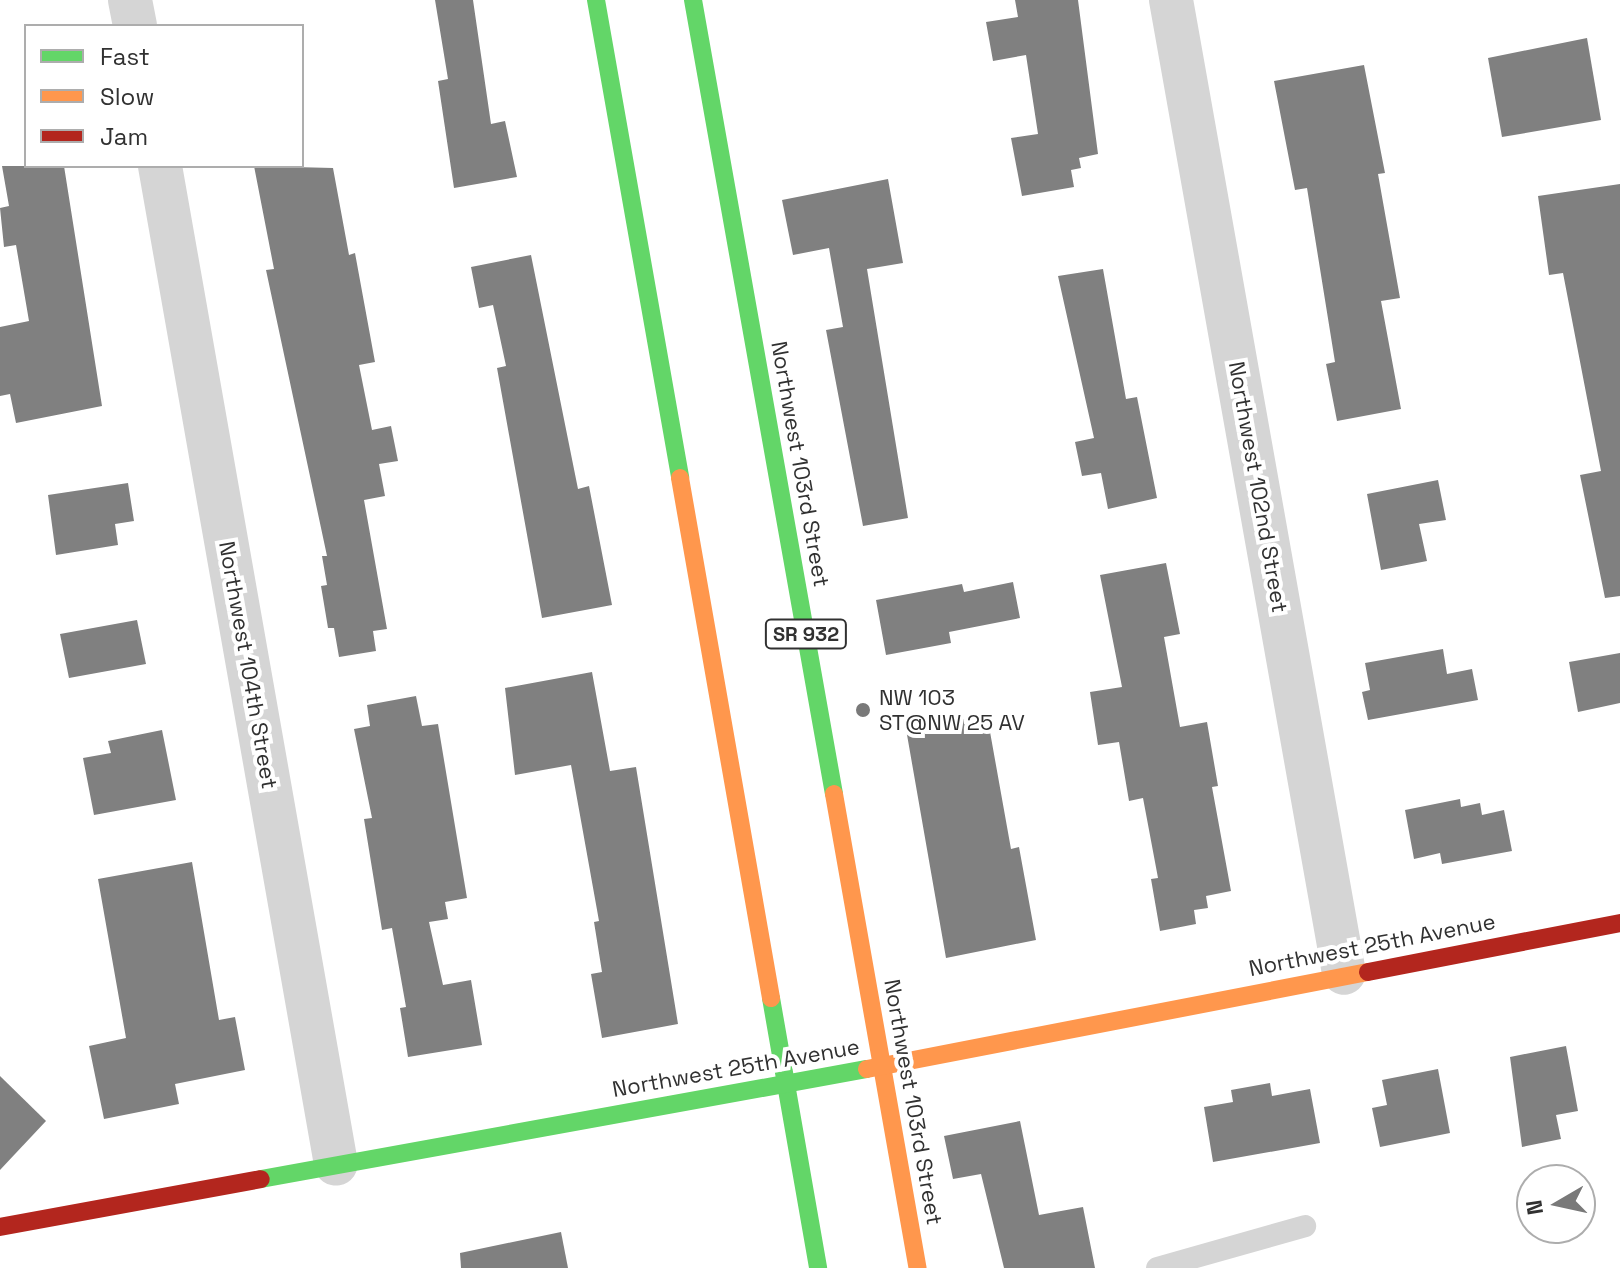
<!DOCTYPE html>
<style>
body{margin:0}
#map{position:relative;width:1620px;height:1268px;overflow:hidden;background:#fff;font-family:"Space Grotesk",sans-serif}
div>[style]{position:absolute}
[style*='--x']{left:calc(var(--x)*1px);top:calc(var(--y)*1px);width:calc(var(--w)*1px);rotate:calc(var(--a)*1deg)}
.building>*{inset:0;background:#808080}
.lane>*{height:22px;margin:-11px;padding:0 11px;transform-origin:11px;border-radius:11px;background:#d5d5d5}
.street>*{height:44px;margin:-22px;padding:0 22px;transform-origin:22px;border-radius:22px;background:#d5d5d5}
.fast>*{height:18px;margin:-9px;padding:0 9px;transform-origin:9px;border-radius:9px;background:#63d668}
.slow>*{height:18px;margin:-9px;padding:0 9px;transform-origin:9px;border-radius:9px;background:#ff974d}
.jam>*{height:18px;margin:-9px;padding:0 9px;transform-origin:9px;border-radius:9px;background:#b3261e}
.dots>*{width:22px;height:22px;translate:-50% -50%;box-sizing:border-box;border:4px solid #fff;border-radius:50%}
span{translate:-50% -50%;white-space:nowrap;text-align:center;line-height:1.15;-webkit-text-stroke:8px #fff;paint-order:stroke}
.shield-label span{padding:2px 6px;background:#fff;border:2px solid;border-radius:6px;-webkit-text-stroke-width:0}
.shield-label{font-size:20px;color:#313131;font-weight:700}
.street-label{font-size:22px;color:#313131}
.poi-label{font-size:22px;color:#313131}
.left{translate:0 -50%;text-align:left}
.legend{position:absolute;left:24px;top:24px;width:280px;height:144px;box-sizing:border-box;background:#fff;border:2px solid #adadad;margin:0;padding:10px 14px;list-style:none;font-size:24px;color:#313131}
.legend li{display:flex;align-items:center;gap:16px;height:40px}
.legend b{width:40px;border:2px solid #adadad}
.north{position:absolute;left:1516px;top:1164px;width:80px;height:80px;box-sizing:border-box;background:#fff;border:2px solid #adadad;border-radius:50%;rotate:261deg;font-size:22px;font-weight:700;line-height:32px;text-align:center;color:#313131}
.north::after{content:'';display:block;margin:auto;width:28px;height:36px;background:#797979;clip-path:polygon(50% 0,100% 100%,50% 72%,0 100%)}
</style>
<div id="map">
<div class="building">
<div style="clip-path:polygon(435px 0,473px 0,491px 124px,505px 121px,517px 177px,454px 188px,438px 81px,448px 79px)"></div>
<div style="clip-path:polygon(1015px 0,1078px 0,1098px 154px,1079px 158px,1081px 168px,1071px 170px,1074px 187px,1022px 196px,1011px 138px,1038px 134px,1026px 55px,993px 61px,986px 22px,1018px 17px)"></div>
<div style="clip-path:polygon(1587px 38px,1601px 120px,1502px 137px,1488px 58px)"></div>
<div style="clip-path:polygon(1364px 65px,1385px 173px,1378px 174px,1400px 298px,1381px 301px,1401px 409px,1337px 421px,1326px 364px,1335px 362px,1307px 188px,1295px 190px,1274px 81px)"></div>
<div style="clip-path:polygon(2px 166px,64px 166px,102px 406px,16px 423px,10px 394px,0 396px,0 327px,29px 321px,16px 245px,4px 247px,0 208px,9px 206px)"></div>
<div style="clip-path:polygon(254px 166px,333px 168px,349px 255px,355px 253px,375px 362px,359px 365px,372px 430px,391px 426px,398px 461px,379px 464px,385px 496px,364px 500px,387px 629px,373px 631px,376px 651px,339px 657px,334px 628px,328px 628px,321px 586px,327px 585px,322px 556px,327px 556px,266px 270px,274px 269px)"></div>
<div style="clip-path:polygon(888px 179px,903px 263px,867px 269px,908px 518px,863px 526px,826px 330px,843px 327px,829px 248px,793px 255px,782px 200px)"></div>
<div style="clip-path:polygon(1620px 184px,1620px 596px,1605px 598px,1580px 475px,1601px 471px,1563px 273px,1549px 275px,1538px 196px)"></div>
<div style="clip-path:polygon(531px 255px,578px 489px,589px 486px,612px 605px,542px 618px,497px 368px,506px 366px,493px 305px,479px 308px,471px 267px)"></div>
<div style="clip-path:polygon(1103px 269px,1126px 399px,1137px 397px,1157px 498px,1108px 509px,1101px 473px,1082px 476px,1075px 442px,1094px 438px,1058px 276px)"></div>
<div style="clip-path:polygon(1438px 480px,1446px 520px,1419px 524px,1427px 561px,1381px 570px,1367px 494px)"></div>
<div style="clip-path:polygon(128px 483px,134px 521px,115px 524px,118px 545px,56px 555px,48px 495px)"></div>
<div style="clip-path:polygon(1166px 563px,1180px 634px,1164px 637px,1180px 727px,1207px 722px,1218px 786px,1212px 787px,1231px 891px,1206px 896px,1208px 908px,1194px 910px,1196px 924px,1160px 931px,1151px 879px,1158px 878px,1143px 798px,1129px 801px,1119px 742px,1098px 745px,1090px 692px,1122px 687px,1100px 575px)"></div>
<div style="clip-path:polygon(1013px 582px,1020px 618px,949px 632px,951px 643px,886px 655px,876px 600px,962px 584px,964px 592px)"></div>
<div style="clip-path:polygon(137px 620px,146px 664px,69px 678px,60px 634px)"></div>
<div style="clip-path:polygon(1443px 649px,1447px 674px,1472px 669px,1478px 700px,1368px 720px,1362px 692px,1370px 690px,1365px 663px)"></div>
<div style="clip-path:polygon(1620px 653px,1620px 703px,1578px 712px,1569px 662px)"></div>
<div style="clip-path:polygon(592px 672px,610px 771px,636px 767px,678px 1024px,602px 1038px,591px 974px,602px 972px,594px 922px,599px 921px,571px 765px,515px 775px,505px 688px)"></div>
<div style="clip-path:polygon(416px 696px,422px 726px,438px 724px,467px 898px,445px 902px,448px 919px,429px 922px,443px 985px,471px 980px,482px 1045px,408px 1057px,400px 1008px,406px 1007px,392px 928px,382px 930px,364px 819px,372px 818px,354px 729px,370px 726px,367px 705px)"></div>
<div style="clip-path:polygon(987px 715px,1011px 849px,1019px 847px,1036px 940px,946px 958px,906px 729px)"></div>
<div style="clip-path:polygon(162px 730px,176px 800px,94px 815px,83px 758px,111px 753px,108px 741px)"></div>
<div style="clip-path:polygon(1460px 799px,1461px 807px,1480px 803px,1482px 815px,1504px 810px,1512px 851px,1442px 864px,1440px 853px,1414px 859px,1405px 810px)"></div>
<div style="clip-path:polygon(192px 862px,219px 1020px,235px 1017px,245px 1070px,175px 1084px,179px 1104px,104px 1119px,89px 1046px,126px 1038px,98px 879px)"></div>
<div style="clip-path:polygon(1566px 1046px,1578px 1111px,1556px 1115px,1561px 1139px,1522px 1147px,1510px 1057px)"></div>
<div style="clip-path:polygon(1438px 1069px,1450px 1133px,1380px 1147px,1372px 1108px,1387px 1105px,1382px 1080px)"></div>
<div style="clip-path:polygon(0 1076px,46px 1121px,0 1170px)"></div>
<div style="clip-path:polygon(1270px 1083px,1272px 1096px,1310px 1089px,1320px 1143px,1213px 1162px,1204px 1107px,1233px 1102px,1231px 1090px)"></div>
<div style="clip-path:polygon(1020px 1121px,1039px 1215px,1083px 1207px,1095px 1268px,1004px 1268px,981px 1174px,953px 1179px,944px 1136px)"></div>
<div style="clip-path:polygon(561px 1232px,568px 1268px,461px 1268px,460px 1253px)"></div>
</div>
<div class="lane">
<div style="--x:1157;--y:1268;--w:154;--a:-15.8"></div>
</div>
<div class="street">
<div style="--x:130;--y:0;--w:26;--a:79"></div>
<div style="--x:1171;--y:0;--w:988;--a:79.92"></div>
<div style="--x:160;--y:166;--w:1013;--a:80"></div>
</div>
<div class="fast">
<div style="--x:596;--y:0;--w:485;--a:80"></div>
<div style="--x:693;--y:0;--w:806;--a:79.93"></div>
<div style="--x:771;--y:998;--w:274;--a:80.1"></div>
<div style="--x:261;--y:1179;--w:616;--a:-10.29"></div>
</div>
<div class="slow">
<div style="--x:680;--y:478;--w:528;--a:80.07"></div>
<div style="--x:834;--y:794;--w:481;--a:80"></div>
<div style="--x:867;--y:1069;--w:510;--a:-10.96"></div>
</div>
<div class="jam">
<div style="--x:1368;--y:972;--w:257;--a:-11"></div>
<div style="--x:0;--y:1227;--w:265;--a:-10.4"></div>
</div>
<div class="dots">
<div style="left:863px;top:710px;background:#797979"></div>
</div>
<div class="shield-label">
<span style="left:806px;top:634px">SR 932</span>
</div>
<div class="street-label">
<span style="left:800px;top:464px;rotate:80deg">Northwest 103rd Street</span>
<span style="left:1258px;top:487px;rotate:80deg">Northwest 102nd Street</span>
<span style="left:248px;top:665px;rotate:80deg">Northwest 104th Street</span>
<span style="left:1372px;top:945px;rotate:-11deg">Northwest 25th Avenue</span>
<span style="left:736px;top:1068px;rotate:-10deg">Northwest 25th Avenue</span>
<span style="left:913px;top:1102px;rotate:80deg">Northwest 103rd Street</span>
</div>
<div class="poi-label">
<span class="left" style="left:879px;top:710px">NW 103<br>ST@NW 25 AV</span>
</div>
<ul class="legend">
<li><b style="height:10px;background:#63d668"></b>Fast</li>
<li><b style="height:10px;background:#ff974d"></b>Slow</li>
<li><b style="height:10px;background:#b3261e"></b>Jam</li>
</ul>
<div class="north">N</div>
</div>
